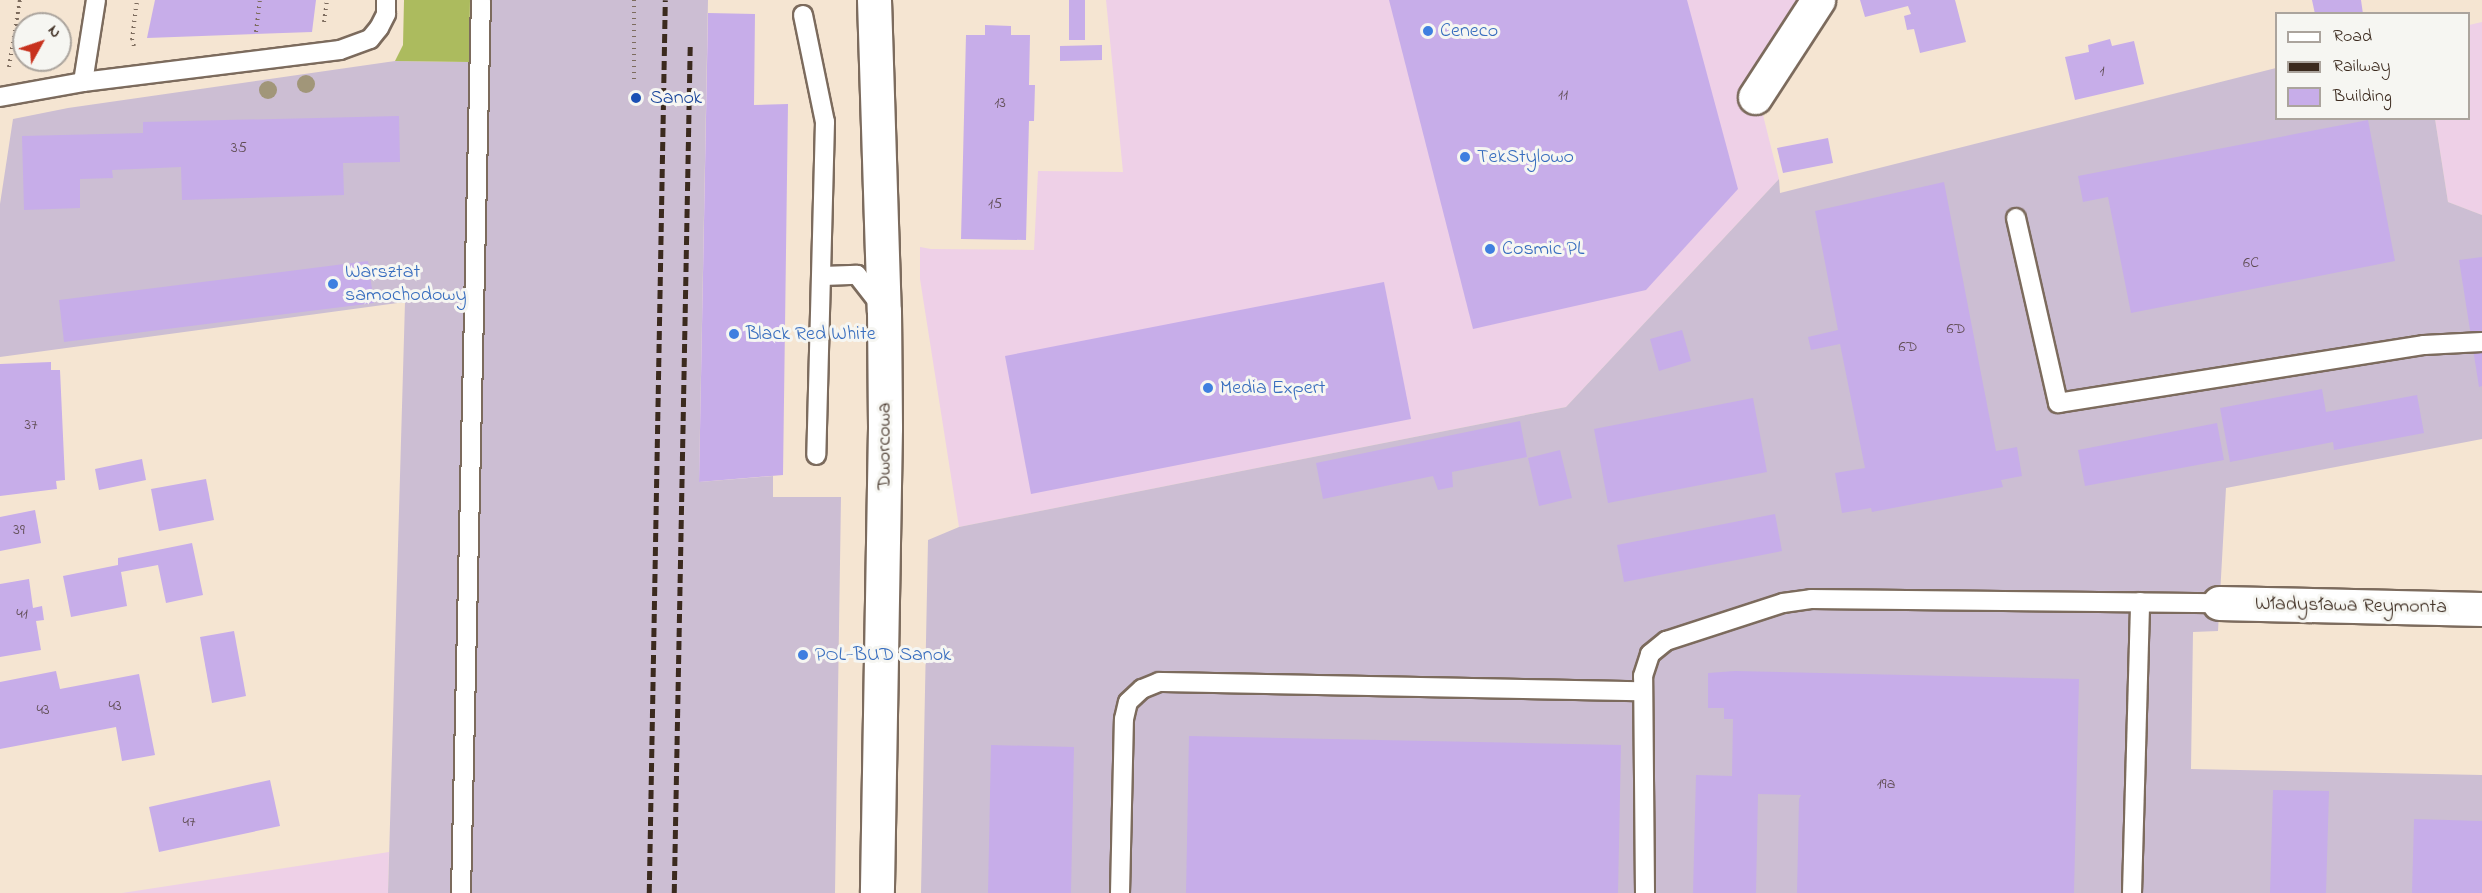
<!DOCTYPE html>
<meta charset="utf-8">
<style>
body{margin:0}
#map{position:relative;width:2482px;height:893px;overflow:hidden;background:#f5e5d2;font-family:"Indie Flower",sans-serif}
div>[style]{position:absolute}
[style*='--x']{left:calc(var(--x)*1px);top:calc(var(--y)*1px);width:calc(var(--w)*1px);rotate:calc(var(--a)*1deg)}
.built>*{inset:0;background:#eed0e7}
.industrial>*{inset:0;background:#ccbed3}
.green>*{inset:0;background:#acbb5e}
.building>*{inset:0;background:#c7ade9}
.path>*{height:4px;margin-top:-2px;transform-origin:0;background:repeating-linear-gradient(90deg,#7c6b5d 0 1.5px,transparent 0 6px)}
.roads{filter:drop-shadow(2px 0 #7c6b5d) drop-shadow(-2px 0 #7c6b5d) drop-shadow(0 2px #7c6b5d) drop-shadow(0 -2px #7c6b5d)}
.service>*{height:18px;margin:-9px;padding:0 9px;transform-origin:9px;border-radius:9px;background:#fff}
.minor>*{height:33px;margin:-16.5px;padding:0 16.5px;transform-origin:16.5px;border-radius:16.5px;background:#fff}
.primary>*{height:33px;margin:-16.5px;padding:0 16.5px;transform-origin:16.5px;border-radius:16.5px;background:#fff}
.rail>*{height:4.5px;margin-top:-2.25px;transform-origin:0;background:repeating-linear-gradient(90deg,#3b2a1e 0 9px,transparent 0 13.5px)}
.trees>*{width:18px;height:18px;margin:-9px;border-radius:50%;background:#a19679}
.dots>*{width:16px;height:16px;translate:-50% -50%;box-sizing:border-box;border:3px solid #f6f6f2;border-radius:50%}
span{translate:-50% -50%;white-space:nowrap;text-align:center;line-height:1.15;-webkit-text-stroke:6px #f6f6f2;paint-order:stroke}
.number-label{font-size:16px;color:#5e4b51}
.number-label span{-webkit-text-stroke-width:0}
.shop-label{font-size:20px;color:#366cbe}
.left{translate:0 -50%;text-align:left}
.transit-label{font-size:20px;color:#164399}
.street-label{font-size:20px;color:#3b2a1e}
.legend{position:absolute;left:2275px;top:12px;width:195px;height:108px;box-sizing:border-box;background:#f6f6f2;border:2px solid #aba49d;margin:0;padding:8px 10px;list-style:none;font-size:18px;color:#3b2a1e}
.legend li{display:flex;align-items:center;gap:12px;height:30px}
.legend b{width:30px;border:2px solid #aba49d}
.north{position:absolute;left:12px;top:12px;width:60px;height:60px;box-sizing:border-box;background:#f6f6f2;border:2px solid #aba49d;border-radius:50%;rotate:50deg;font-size:16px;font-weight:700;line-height:24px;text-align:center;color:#3b2a1e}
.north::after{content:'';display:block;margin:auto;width:21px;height:27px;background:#c8321e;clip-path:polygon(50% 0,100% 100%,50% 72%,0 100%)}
</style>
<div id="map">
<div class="built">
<div style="clip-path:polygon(1106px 0,1798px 0,1753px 75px,1779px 179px,1566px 407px,959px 527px,920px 279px,920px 247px,931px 249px,1034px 250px,1038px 171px,1123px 172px)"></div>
<div style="clip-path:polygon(2482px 22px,2482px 215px,2448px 202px,2435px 119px,2468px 118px,2469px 25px)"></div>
<div style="clip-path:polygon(389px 852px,388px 893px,122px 893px)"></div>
</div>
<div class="industrial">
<div style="clip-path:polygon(470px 0,708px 0,699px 482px,773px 476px,773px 497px,841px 497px,835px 893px,388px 893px,405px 302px,0 357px,0 204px,13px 119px,68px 108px,395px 61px,469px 62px)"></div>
<div style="clip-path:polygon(2276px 68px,2276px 118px,2435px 119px,2448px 202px,2482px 215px,2482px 439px,2226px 488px,2218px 631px,2193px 632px,2191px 769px,2482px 775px,2482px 893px,921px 893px,928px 540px,959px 527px,1566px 407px,1779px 179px,1780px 193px)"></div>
</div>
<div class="green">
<div style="clip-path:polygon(404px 0,470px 0,469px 62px,395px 61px,403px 45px)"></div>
</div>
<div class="building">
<div style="clip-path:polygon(155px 0,316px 0,312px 32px,147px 38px)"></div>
<div style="clip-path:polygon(1069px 0,1085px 0,1085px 40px,1069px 40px)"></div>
<div style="clip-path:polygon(1389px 0,1687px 0,1738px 189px,1646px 290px,1473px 329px)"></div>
<div style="clip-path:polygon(1860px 0,1955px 0,1966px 42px,1920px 53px,1914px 29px,1907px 30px,1904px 16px,1911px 14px,1908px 6px,1865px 17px)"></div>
<div style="clip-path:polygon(2312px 0,2361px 0,2363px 14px,2315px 14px)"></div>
<div style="clip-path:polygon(708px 13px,755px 14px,754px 105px,788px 104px,783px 475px,699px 482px)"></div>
<div style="clip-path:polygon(985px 25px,1011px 26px,1011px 35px,1030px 35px,1029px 85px,1035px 85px,1034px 121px,1029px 121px,1026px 240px,961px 239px,966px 35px,985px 35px)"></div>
<div style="clip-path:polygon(2110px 39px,2112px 46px,2134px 41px,2144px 84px,2075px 100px,2065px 57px,2089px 52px,2088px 45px)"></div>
<div style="clip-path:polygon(1102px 45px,1102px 60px,1060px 61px,1060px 46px)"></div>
<div style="clip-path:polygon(399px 116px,400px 162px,343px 163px,344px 195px,182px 200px,181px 167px,112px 170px,113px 178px,80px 179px,80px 208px,24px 210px,22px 136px,143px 133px,143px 122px)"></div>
<div style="clip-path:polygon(2368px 120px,2395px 261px,2131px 313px,2108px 197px,2083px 202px,2078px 176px)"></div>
<div style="clip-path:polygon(1828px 138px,1833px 163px,1783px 173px,1777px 148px)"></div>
<div style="clip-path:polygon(1944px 182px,1996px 451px,2017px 447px,2022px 476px,2001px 480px,2003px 487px,1872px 512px,1871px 508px,1842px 513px,1835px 473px,1865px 468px,1840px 344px,1811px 350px,1808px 337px,1838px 330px,1815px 211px)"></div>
<div style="clip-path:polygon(2482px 257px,2482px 386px,2479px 387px,2459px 260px)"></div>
<div style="clip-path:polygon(368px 261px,374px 303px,64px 342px,59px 300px)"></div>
<div style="clip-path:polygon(1384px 282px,1411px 419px,1031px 494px,1005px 356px)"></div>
<div style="clip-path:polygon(1682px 330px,1691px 361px,1659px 371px,1650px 339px)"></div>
<div style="clip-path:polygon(51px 362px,51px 370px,60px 370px,65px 480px,56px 481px,57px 489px,0 496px,0 364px)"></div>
<div style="clip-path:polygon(2322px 389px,2326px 412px,2417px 395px,2424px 433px,2334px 450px,2333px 442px,2230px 462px,2220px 408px)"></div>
<div style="clip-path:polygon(1753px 398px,1767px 472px,1608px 503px,1594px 429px)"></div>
<div style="clip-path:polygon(1520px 421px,1527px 457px,1452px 472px,1453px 487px,1438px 490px,1433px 476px,1323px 499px,1316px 463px)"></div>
<div style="clip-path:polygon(2217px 423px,2224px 460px,2085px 486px,2078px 450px)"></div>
<div style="clip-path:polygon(1560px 450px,1572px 498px,1539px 506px,1528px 458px)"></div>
<div style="clip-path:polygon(142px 459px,146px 480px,99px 490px,95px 469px)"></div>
<div style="clip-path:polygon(206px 479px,214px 520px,159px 531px,151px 489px)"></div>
<div style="clip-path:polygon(35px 510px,41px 543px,0 551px,0 517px)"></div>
<div style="clip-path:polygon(1775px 514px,1782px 551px,1624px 582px,1617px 545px)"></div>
<div style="clip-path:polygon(192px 543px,203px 595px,166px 603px,158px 565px,121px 572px,127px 606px,71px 617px,63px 576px,118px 565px,118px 558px)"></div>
<div style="clip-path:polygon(29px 579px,33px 608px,42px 606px,44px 620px,36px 621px,41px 650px,0 657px,0 584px)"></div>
<div style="clip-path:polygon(234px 631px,246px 696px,212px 703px,200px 637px)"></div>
<div style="clip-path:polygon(56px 671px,60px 689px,139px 674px,155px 755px,122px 761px,116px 727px,0 749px,0 682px)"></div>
<div style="clip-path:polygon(1735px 671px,2079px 679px,2074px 893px,1797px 893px,1799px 799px,1801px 795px,1758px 794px,1756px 893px,1693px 893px,1696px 775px,1732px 776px,1733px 719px,1724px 719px,1724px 708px,1708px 708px,1708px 673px)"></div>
<div style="clip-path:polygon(1189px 736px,1621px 745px,1618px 893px,1186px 893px)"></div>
<div style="clip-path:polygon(991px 745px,1074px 747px,1071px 893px,988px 893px)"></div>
<div style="clip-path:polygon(270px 780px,280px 826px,159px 852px,149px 807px)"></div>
<div style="clip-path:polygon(2273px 790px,2329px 791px,2326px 893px,2270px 893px)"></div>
<div style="clip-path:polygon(2414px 819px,2482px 821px,2482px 893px,2412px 893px)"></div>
</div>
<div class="path">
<div style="--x:634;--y:0;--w:79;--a:90"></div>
<div style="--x:324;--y:22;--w:22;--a:-82"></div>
<div style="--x:256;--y:32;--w:32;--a:-83"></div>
<div style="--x:134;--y:46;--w:6;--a:-108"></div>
<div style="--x:132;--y:40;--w:40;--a:-82.9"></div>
<div style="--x:9;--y:67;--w:68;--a:-80.7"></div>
</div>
<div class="roads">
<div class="service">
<div style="--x:803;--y:15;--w:109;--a:78.4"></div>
<div style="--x:825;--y:122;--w:333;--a:91.5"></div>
<div style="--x:83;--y:82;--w:83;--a:-81"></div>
<div style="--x:0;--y:97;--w:84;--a:-10.2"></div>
<div style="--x:83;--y:82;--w:259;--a:-7.1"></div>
<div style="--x:340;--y:50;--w:32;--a:-20"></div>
<div style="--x:370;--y:39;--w:14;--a:-51"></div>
<div style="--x:379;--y:28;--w:16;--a:-63"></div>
<div style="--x:386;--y:14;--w:14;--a:-90"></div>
<div style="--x:2016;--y:218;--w:190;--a:77.2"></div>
<div style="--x:2058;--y:403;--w:371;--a:-9"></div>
<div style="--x:2424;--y:345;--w:58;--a:-3"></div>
<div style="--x:823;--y:276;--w:34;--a:-2"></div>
<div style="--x:857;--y:275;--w:39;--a:52"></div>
<div style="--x:461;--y:893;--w:893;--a:-88.72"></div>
<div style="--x:1120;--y:893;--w:174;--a:-88.7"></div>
<div style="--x:1124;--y:719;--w:17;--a:-77"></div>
<div style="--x:1128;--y:702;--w:19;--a:-43"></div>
<div style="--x:1142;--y:689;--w:18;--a:-22"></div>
<div style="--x:1159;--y:682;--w:484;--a:1.1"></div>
<div style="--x:1645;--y:893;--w:217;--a:-90.5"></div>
<div style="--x:1643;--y:676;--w:23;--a:-72"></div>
<div style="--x:1650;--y:654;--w:21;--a:-39"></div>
<div style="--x:1666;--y:641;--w:123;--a:-18"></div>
<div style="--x:1783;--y:603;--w:28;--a:-8"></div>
<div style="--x:1811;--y:599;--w:408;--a:0.6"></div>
<div style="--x:2132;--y:893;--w:291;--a:-88.4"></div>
</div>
<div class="minor">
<div style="--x:1755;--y:97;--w:116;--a:-57"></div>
<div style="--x:2219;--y:603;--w:263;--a:1.3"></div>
</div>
<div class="primary">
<div style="--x:874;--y:0;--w:311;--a:88.2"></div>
<div style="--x:884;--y:311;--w:117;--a:89.5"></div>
<div style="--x:885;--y:428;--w:465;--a:91"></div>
</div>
</div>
<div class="rail">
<div style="--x:649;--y:893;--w:893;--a:-88.97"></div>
<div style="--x:674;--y:893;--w:850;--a:-88.92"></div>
</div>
<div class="trees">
<div style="left:306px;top:84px"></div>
<div style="left:268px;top:90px"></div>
</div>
<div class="dots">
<div style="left:1428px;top:31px;background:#3f7fe0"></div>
<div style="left:636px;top:98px;background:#1a4fb4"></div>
<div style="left:1465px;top:157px;background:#3f7fe0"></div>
<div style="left:1490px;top:249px;background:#3f7fe0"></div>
<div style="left:333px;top:284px;background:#3f7fe0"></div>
<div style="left:734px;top:334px;background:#3f7fe0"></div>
<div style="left:1208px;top:388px;background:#3f7fe0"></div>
<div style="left:803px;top:655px;background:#3f7fe0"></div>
</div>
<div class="number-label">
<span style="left:2102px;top:71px">1</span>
<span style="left:1563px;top:95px">11</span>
<span style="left:1000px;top:103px">13</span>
<span style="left:239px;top:148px">35</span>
<span style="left:995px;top:204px">15</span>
<span style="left:2251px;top:263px">6C</span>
<span style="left:1956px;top:329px">6D</span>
<span style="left:1908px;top:347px">6D</span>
<span style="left:31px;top:425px">37</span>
<span style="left:19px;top:530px">39</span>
<span style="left:22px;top:614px">41</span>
<span style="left:115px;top:706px">43</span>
<span style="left:43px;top:710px">43</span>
<span style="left:1886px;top:784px">19a</span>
<span style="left:189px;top:822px">47</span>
</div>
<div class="shop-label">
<span class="left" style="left:1440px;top:31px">Ceneco</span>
<span class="left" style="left:1477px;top:157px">TekStylowo</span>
<span class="left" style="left:1502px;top:249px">Cosmic PL</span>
<span class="left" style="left:345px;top:284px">Warsztat<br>samochodowy</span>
<span class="left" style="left:746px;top:334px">Black Red White</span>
<span class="left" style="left:1220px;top:388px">Media Expert</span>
<span class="left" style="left:815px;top:655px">POL-BUD Sanok</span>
</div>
<div class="transit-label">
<span class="left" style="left:650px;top:98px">Sanok</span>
</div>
<div class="street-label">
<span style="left:885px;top:446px;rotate:-90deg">Dworcowa</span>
<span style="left:2351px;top:606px;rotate:1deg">Władysława Reymonta</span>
</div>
<ul class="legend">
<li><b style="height:8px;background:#fff"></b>Road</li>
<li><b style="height:8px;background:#3b2a1e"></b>Railway</li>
<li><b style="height:16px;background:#c7ade9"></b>Building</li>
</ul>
<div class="north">N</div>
</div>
